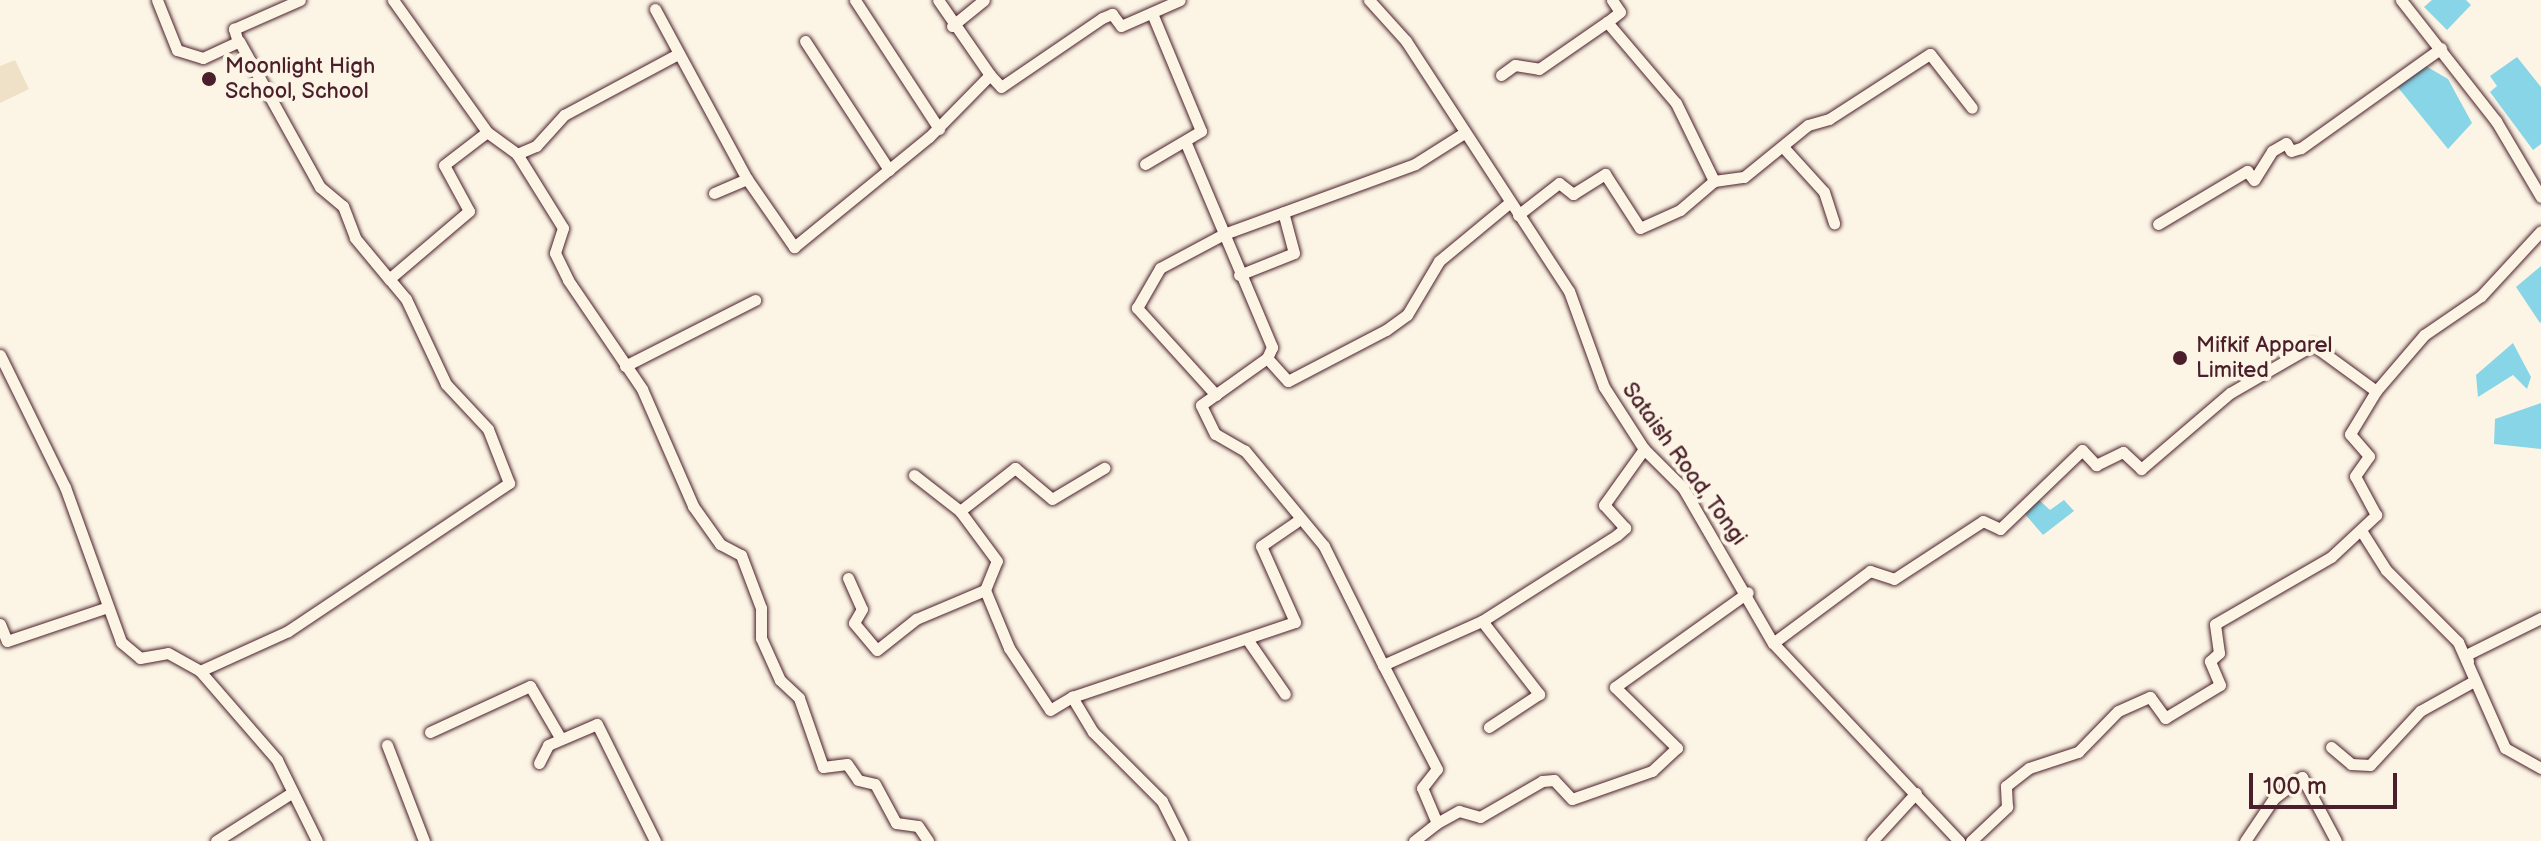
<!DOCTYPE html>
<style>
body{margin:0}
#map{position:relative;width:2541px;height:841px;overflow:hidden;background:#fcf5e5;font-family:"Balsamiq Sans",sans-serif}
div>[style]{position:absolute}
.built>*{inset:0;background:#efe0c8}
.water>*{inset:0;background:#87d5e6}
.roads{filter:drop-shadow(0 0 2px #4a1f2b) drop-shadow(0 0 2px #4a1f2b)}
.minor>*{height:11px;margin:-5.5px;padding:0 5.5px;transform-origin:5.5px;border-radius:5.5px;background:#fcf5e5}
.dots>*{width:22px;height:22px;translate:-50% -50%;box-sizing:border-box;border:4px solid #fcf5e5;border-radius:50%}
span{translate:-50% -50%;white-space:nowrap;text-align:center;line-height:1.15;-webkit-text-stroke:8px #fcf5e5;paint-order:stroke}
.poi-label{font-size:22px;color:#4a1f2b}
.left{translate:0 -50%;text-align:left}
.street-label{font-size:22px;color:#4a1f2b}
.scale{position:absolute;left:2249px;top:773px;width:148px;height:36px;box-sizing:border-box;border:4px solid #4a1f2b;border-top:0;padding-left:10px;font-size:24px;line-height:28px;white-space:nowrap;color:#4a1f2b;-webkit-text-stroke:6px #fcf5e5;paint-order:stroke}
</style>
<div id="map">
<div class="built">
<div style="clip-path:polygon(15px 60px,29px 89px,0 103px,0 66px)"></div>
</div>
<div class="water">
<div style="clip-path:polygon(2432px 0,2466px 0,2471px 5px,2447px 30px,2424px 7px)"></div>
<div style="clip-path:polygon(2517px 57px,2541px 87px,2541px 144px,2533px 150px,2490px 92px,2497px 86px,2490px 76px)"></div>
<div style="clip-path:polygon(2424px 65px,2448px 79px,2472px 123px,2448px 149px,2396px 85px)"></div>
<div style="clip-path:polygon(2541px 266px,2541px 322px,2540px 323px,2516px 287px)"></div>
<div style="clip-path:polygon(2513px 343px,2531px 377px,2527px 389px,2513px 375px,2478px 397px,2476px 375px)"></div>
<div style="clip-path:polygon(2541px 403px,2541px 449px,2494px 444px,2495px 419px)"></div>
<div style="clip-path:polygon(2037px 498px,2050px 510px,2064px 500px,2074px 511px,2043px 535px,2024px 513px)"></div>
</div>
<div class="roads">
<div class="minor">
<div style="left:157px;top:0;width:54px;rotate:68.2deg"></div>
<div style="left:177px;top:50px;width:27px;rotate:17deg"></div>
<div style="left:203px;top:58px;width:38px;rotate:-25deg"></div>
<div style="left:238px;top:42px;width:14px;rotate:-107deg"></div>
<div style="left:234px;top:29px;width:72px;rotate:-23.7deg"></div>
<div style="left:393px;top:0;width:162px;rotate:54.5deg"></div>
<div style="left:855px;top:0;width:154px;rotate:56.9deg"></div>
<div style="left:1369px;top:0;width:55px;rotate:47.9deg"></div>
<div style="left:1406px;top:41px;width:298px;rotate:56.9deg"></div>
<div style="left:1569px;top:291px;width:102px;rotate:70deg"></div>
<div style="left:1604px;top:387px;width:74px;rotate:57.2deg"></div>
<div style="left:1644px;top:449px;width:55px;rotate:45deg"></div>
<div style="left:1683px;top:488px;width:179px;rotate:59.9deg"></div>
<div style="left:1773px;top:643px;width:272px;rotate:46.8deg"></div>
<div style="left:1612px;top:0;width:14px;rotate:56deg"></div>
<div style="left:1620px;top:12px;width:16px;rotate:142deg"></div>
<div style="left:1607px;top:22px;width:106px;rotate:49.6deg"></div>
<div style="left:1676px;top:103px;width:87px;rotate:64deg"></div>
<div style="left:2401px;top:0;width:154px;rotate:51.9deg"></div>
<div style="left:2496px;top:121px;width:88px;rotate:59.4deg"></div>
<div style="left:655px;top:9px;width:193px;rotate:61.6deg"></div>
<div style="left:747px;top:179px;width:83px;rotate:55.3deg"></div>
<div style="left:794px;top:247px;width:174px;rotate:-39.2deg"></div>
<div style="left:929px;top:137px;width:87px;rotate:-45.5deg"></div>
<div style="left:990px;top:75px;width:91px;rotate:-124.7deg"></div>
<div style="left:952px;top:26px;width:41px;rotate:-39.1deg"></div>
<div style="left:239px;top:41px;width:167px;rotate:61deg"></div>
<div style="left:320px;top:187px;width:30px;rotate:40deg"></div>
<div style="left:343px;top:206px;width:34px;rotate:69deg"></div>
<div style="left:355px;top:238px;width:53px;rotate:50.3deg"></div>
<div style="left:805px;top:41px;width:154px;rotate:56.9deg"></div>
<div style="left:990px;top:75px;width:16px;rotate:47deg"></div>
<div style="left:1001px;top:87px;width:122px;rotate:-34.3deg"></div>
<div style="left:1102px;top:18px;width:11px;rotate:-22deg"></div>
<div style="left:1112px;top:14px;width:15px;rotate:53deg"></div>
<div style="left:1121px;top:26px;width:64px;rotate:-23.8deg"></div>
<div style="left:1501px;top:75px;width:17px;rotate:-36deg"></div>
<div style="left:1515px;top:65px;width:24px;rotate:9deg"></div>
<div style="left:1539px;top:69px;width:83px;rotate:-34.7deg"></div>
<div style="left:1185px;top:141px;width:224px;rotate:67.1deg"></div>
<div style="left:1272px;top:347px;width:12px;rotate:114deg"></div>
<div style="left:1784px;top:148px;width:59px;rotate:47.7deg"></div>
<div style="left:1824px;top:192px;width:33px;rotate:72deg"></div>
<div style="left:517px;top:154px;width:87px;rotate:58.1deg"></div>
<div style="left:563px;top:228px;width:26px;rotate:108deg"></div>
<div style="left:555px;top:253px;width:30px;rotate:64deg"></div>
<div style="left:568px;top:280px;width:132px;rotate:55.8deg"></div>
<div style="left:642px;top:389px;width:128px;rotate:66.4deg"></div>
<div style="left:693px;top:506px;width:47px;rotate:54.6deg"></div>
<div style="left:720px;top:544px;width:24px;rotate:28deg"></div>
<div style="left:741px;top:555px;width:57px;rotate:69.3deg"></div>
<div style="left:761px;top:608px;width:30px;rotate:90deg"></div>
<div style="left:761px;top:638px;width:46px;rotate:65.7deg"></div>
<div style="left:780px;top:680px;width:26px;rotate:43deg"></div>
<div style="left:799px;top:698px;width:73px;rotate:70.8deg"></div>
<div style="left:823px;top:767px;width:24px;rotate:-7deg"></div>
<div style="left:847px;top:764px;width:19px;rotate:55deg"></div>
<div style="left:858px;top:780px;width:17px;rotate:13deg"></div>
<div style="left:875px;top:784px;width:44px;rotate:61.7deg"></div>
<div style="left:896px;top:823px;width:22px;rotate:8deg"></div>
<div style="left:918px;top:826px;width:18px;rotate:56deg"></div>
<div style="left:1145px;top:164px;width:65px;rotate:-30.5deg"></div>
<div style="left:1201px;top:131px;width:128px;rotate:-112.6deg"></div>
<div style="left:714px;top:193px;width:36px;rotate:-23deg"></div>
<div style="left:1518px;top:215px;width:52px;rotate:-38deg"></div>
<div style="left:1559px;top:183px;width:18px;rotate:38deg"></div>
<div style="left:1573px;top:194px;width:38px;rotate:-32deg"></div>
<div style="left:1605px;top:174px;width:64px;rotate:57.1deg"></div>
<div style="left:1640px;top:228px;width:44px;rotate:-24.2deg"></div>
<div style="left:1680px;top:210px;width:45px;rotate:-40.5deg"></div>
<div style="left:1714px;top:181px;width:30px;rotate:-8deg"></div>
<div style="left:1744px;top:177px;width:82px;rotate:-39.1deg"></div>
<div style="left:1808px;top:125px;width:22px;rotate:-16deg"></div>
<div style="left:1829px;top:119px;width:120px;rotate:-32.8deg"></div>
<div style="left:1930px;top:54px;width:68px;rotate:52.1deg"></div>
<div style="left:2158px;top:224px;width:104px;rotate:-30.8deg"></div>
<div style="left:2247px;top:171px;width:11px;rotate:52deg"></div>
<div style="left:2254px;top:180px;width:34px;rotate:-58deg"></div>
<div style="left:2272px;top:151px;width:16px;rotate:-30deg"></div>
<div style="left:2286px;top:143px;width:9px;rotate:58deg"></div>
<div style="left:2291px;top:151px;width:10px;rotate:-17deg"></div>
<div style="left:2301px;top:148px;width:172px;rotate:-35.5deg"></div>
<div style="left:1239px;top:275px;width:59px;rotate:-21.8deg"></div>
<div style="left:1294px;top:253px;width:42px;rotate:-105deg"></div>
<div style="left:0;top:355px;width:147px;rotate:63.8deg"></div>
<div style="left:65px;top:487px;width:165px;rotate:70.1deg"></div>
<div style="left:121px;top:642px;width:25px;rotate:40deg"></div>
<div style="left:140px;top:658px;width:28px;rotate:-10deg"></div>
<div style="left:168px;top:653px;width:37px;rotate:29deg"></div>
<div style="left:200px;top:671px;width:118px;rotate:49.1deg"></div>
<div style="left:277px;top:760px;width:90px;rotate:63.7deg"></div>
<div style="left:625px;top:366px;width:146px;rotate:-26.9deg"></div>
<div style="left:1216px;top:395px;width:118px;rotate:-132.2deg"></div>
<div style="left:1137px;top:308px;width:46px;rotate:-60.1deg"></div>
<div style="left:1160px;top:268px;width:72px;rotate:-28deg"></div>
<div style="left:1224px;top:234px;width:203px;rotate:-20.1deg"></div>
<div style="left:1415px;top:164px;width:58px;rotate:-32.3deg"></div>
<div style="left:914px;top:475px;width:58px;rotate:38deg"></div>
<div style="left:2362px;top:532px;width:45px;rotate:57.7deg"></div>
<div style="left:2386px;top:570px;width:102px;rotate:45deg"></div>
<div style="left:2458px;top:642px;width:116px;rotate:66.1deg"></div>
<div style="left:2505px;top:748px;width:41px;rotate:29.1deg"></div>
<div style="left:848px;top:578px;width:34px;rotate:66deg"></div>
<div style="left:862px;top:609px;width:16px;rotate:120deg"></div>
<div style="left:854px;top:623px;width:35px;rotate:50deg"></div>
<div style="left:877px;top:650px;width:50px;rotate:-38.5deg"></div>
<div style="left:916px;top:619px;width:75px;rotate:-22.8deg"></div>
<div style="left:985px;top:590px;width:63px;rotate:67.5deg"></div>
<div style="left:1009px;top:648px;width:74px;rotate:56.5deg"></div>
<div style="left:1050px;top:710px;width:26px;rotate:-31deg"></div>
<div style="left:985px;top:590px;width:31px;rotate:-68deg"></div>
<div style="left:997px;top:561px;width:62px;rotate:-126.5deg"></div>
<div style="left:960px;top:511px;width:70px;rotate:-38deg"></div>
<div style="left:1015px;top:468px;width:48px;rotate:40deg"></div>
<div style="left:1052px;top:499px;width:61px;rotate:-30.8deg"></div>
<div style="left:1482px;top:621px;width:93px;rotate:52deg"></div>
<div style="left:1539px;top:694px;width:60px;rotate:146.6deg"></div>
<div style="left:0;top:624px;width:18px;rotate:68deg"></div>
<div style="left:7px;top:641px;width:103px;rotate:-18.6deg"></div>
<div style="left:1249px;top:642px;width:63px;rotate:55.3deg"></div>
<div style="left:1773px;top:643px;width:121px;rotate:-36.6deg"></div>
<div style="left:1870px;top:571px;width:25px;rotate:18deg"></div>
<div style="left:1894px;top:579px;width:106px;rotate:-33.1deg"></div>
<div style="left:1983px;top:521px;width:19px;rotate:25deg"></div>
<div style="left:2000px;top:529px;width:114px;rotate:-43.9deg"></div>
<div style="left:2082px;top:450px;width:21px;rotate:47deg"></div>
<div style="left:2096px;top:465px;width:30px;rotate:-26deg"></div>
<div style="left:2123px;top:452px;width:25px;rotate:43deg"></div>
<div style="left:2141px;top:469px;width:117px;rotate:-40.5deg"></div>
<div style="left:2230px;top:393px;width:96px;rotate:-30deg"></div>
<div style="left:2313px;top:345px;width:78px;rotate:36.1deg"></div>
<div style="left:2468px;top:661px;width:6px;rotate:-108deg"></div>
<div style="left:2466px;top:655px;width:84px;rotate:-26.3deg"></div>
<div style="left:1383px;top:665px;width:133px;rotate:-116.4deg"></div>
<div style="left:1324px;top:546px;width:124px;rotate:-129.7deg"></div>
<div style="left:1245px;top:451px;width:34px;rotate:-150deg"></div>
<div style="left:1215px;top:434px;width:32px;rotate:-116deg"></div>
<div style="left:1201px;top:405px;width:81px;rotate:-35.5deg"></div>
<div style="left:1267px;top:358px;width:31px;rotate:48deg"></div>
<div style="left:1288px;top:381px;width:110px;rotate:-27.5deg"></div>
<div style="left:1386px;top:330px;width:26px;rotate:-36deg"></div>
<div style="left:1407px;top:315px;width:63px;rotate:-59.3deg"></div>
<div style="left:1439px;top:261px;width:91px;rotate:-39.6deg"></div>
<div style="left:200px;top:671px;width:97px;rotate:-24.4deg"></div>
<div style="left:288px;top:631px;width:266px;rotate:-33.8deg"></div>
<div style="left:509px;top:483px;width:58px;rotate:-111.3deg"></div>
<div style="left:488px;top:429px;width:62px;rotate:-133deg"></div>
<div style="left:446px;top:384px;width:94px;rotate:-115.2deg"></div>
<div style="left:406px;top:299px;width:26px;rotate:-130deg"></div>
<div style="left:389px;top:279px;width:105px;rotate:-40.4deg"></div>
<div style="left:469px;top:211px;width:52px;rotate:-118.5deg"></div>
<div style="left:444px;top:165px;width:54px;rotate:-37.5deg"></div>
<div style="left:487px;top:132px;width:37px;rotate:36deg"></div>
<div style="left:517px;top:154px;width:21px;rotate:-23deg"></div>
<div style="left:536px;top:146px;width:42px;rotate:-47.9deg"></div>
<div style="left:564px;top:115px;width:129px;rotate:-28.2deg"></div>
<div style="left:430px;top:732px;width:110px;rotate:-24.7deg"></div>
<div style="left:530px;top:686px;width:61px;rotate:59.7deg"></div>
<div style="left:387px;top:745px;width:103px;rotate:68.9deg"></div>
<div style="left:2331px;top:747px;width:26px;rotate:40deg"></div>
<div style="left:2351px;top:764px;width:19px;rotate:3deg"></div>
<div style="left:2370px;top:765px;width:74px;rotate:-47.2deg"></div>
<div style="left:2420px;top:711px;width:62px;rotate:-29.1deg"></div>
<div style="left:539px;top:763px;width:20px;rotate:-63deg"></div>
<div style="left:548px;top:745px;width:53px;rotate:-23.2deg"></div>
<div style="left:597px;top:724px;width:131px;rotate:63.6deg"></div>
<div style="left:1437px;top:823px;width:25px;rotate:-29deg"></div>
<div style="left:1459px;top:811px;width:22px;rotate:16deg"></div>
<div style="left:1480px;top:817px;width:72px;rotate:-30.1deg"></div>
<div style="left:1542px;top:781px;width:12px;rotate:-5deg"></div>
<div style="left:1554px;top:780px;width:26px;rotate:47deg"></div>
<div style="left:1572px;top:799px;width:85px;rotate:-19.3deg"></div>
<div style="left:1652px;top:771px;width:34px;rotate:-43deg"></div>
<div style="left:1677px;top:748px;width:87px;rotate:-135.5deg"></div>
<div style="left:1615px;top:687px;width:163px;rotate:-35.5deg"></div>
<div style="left:216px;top:841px;width:91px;rotate:-32.5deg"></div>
<div style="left:1182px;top:841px;width:45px;rotate:-116.6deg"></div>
<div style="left:1162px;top:801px;width:98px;rotate:-135deg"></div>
<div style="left:1093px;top:732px;width:41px;rotate:-121deg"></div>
<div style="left:1072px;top:697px;width:235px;rotate:-18.6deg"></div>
<div style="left:1295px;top:622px;width:83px;rotate:-114.1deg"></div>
<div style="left:1261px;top:546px;width:42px;rotate:-34.4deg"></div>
<div style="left:1414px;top:841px;width:29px;rotate:-38deg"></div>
<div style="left:1437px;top:823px;width:38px;rotate:-113deg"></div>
<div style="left:1422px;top:788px;width:24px;rotate:-52deg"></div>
<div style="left:1437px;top:769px;width:117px;rotate:-117.4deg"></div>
<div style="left:1383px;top:665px;width:108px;rotate:-24deg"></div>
<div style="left:1482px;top:621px;width:160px;rotate:-32.5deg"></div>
<div style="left:1617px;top:535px;width:11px;rotate:-41deg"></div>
<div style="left:1625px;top:528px;width:31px;rotate:-132deg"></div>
<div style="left:1604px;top:505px;width:69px;rotate:-54.5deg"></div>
<div style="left:1872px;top:841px;width:65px;rotate:-47.5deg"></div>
<div style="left:1971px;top:841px;width:50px;rotate:-43.4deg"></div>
<div style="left:2007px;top:807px;width:21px;rotate:-93deg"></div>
<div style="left:2006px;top:786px;width:29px;rotate:-38deg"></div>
<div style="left:2029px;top:768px;width:52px;rotate:-18.1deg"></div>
<div style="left:2078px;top:752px;width:57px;rotate:-45.7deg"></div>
<div style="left:2118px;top:711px;width:35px;rotate:-24deg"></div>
<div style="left:2150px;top:697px;width:26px;rotate:54deg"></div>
<div style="left:2165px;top:718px;width:64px;rotate:-31deg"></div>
<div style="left:2220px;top:685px;width:26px;rotate:-113deg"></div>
<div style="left:2210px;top:661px;width:12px;rotate:-42deg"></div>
<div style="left:2219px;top:653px;width:29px;rotate:-98deg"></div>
<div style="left:2215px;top:624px;width:134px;rotate:-30deg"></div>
<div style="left:2331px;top:557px;width:62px;rotate:-43deg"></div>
<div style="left:2376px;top:515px;width:44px;rotate:-118.3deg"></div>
<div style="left:2355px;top:476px;width:24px;rotate:-55deg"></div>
<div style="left:2369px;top:456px;width:29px;rotate:-131deg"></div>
<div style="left:2350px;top:434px;width:50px;rotate:-58.8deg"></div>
<div style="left:2376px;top:391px;width:74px;rotate:-49.4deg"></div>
<div style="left:2424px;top:335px;width:69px;rotate:-34.4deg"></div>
<div style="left:2481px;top:296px;width:88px;rotate:-47.3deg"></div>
<div style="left:2245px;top:841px;width:52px;rotate:-56deg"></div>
<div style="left:2274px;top:798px;width:35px;rotate:-37deg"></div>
<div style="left:2302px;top:777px;width:72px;rotate:62deg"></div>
</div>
</div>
<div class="dots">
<div style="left:209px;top:79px;background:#4a1f2b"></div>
<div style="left:2180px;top:358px;background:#4a1f2b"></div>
</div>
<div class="poi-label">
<span class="left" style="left:225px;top:79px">Moonlight High<br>School, School</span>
<span class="left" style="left:2196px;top:358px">Mifkif Apparel<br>Limited</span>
</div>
<div class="street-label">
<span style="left:1684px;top:464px;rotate:54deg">Sataish Road, Tongi</span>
</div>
<div class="scale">100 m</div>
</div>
